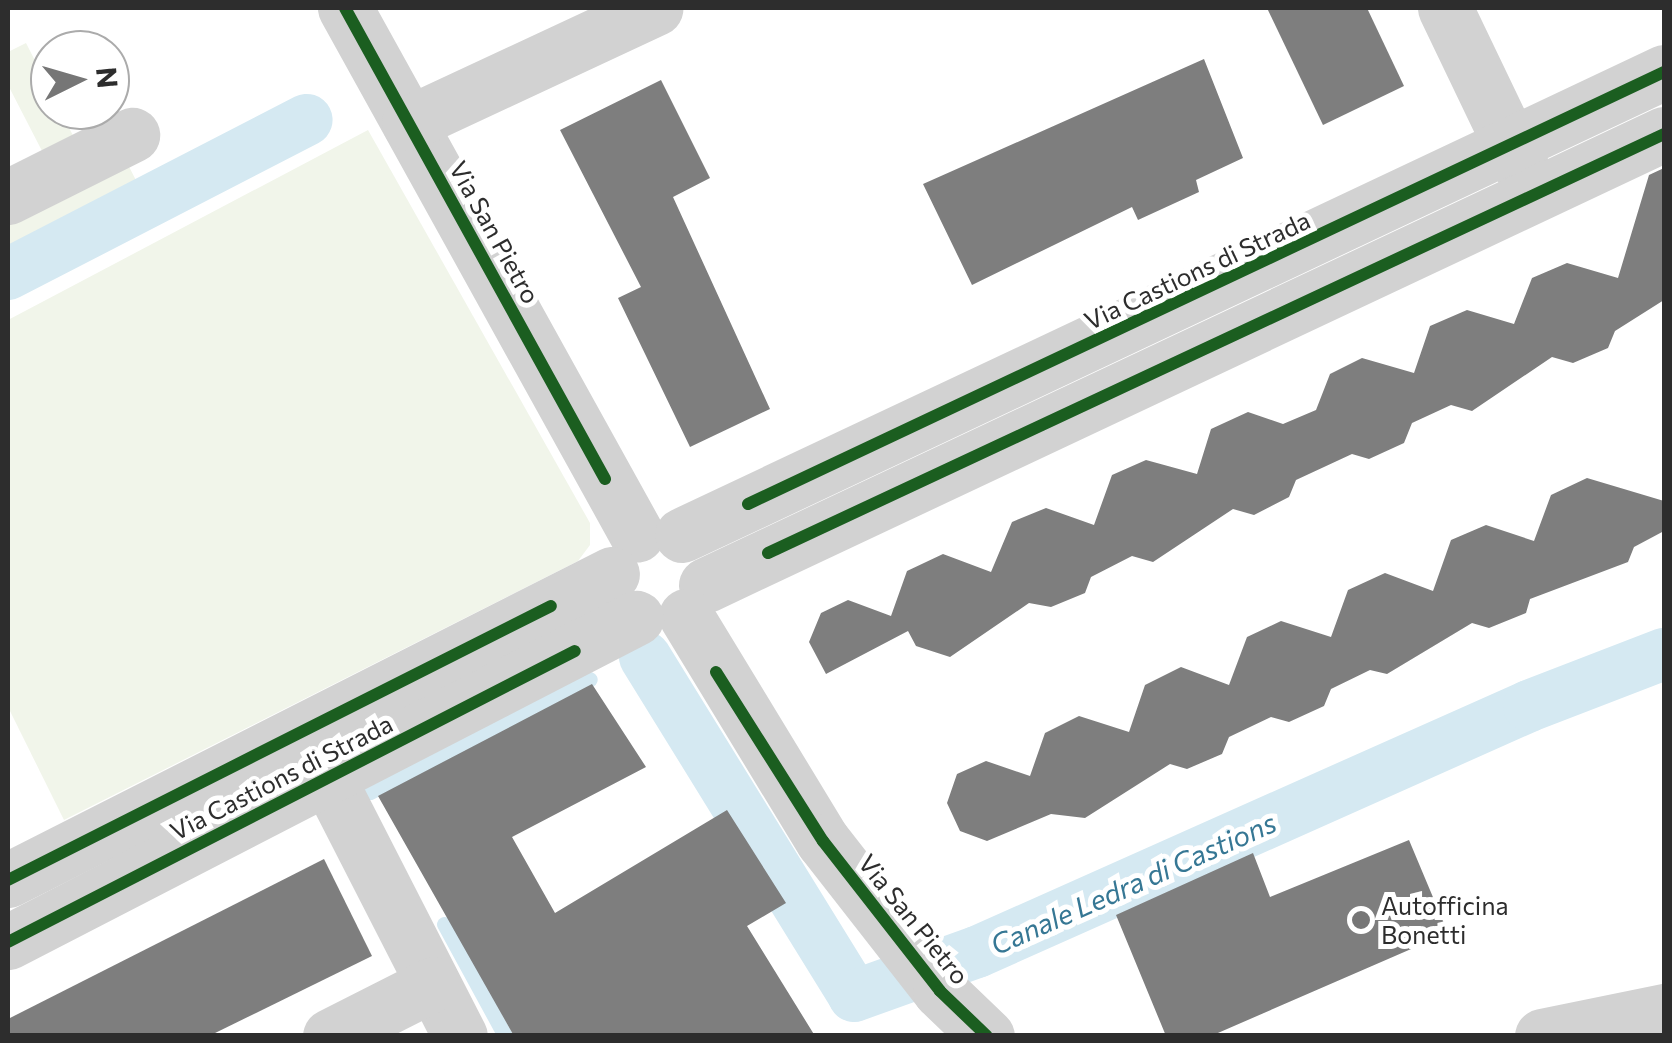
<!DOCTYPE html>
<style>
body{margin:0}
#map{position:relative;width:1672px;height:1043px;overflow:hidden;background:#fff;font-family:Commissioner,sans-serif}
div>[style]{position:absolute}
.green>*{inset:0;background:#f1f5ea}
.stream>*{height:15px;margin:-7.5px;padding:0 7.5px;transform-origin:7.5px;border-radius:7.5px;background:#d5e9f2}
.canal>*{height:52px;margin:-26px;padding:0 26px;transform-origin:26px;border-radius:26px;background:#d5e9f2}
.building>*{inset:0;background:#7e7e7e}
.minor>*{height:55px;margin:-27.5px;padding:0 27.5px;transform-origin:27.5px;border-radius:27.5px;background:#d2d2d2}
.cycleway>*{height:12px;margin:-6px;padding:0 6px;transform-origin:6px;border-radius:6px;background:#1b5e20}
.dots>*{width:28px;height:28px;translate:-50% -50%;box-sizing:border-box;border:5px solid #fff;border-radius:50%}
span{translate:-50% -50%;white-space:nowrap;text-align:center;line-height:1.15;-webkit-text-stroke:10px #fff;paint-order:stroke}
.street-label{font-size:25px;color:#2d2d2d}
.poi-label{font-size:25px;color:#2d2d2d}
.left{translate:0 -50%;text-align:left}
.water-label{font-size:28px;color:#367794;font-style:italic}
.frame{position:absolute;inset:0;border:10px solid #2d2d2d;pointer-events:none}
.north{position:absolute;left:30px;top:30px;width:100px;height:100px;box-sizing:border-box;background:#fff;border:2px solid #ababab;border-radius:50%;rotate:85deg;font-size:28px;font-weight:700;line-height:40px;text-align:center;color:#2d2d2d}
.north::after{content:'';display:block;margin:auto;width:35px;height:45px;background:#767676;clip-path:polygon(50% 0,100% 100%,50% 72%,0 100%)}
</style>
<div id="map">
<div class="green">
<div style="clip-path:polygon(26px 43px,50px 90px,50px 110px,60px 110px,90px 169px,122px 153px,142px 192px,8px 262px,8px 209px,58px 182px,8px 85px,8px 52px)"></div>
<div style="clip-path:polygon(368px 130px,590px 523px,590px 545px,578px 561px,64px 820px,8px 707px,8px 320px)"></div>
</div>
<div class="stream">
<div style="left:370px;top:792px;width:247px;rotate:-27.2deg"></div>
<div style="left:444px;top:924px;width:128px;rotate:61.4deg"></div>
</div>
<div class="canal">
<div style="left:8px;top:274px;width:336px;rotate:-27.3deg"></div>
<div style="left:645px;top:657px;width:398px;rotate:58.3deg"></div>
<div style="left:854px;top:996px;width:131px;rotate:-19.7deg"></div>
<div style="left:977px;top:952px;width:604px;rotate:-24.02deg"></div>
<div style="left:1529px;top:706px;width:145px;rotate:-21.1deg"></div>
</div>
<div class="building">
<div style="clip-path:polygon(1267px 8px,1367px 8px,1404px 86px,1323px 125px)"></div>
<div style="clip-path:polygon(1204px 59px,1243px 158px,1196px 180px,1199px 192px,1138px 220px,1132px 207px,972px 285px,923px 184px)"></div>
<div style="clip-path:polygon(661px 80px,710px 178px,673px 197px,770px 409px,690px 447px,618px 298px,641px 287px,560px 130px)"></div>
<div style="clip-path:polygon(1664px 168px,1664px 300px,1615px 331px,1608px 348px,1573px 363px,1552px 357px,1472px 411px,1451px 405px,1412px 423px,1404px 443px,1369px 459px,1352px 454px,1296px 480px,1289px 497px,1254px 515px,1233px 509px,1153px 562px,1132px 556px,1091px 577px,1085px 593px,1051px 607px,1029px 603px,950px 657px,916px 646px,908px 631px,826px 674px,809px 642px,821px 613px,848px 600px,891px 616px,907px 571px,943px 554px,991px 572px,1012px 522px,1046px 508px,1094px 525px,1112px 475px,1146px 460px,1197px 474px,1211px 429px,1248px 412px,1283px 424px,1316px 410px,1330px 374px,1362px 358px,1414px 373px,1430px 326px,1467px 310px,1514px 324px,1532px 278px,1567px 263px,1618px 278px,1649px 175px)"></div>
<div style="clip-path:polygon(1587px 478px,1664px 501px,1664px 531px,1634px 547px,1628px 562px,1530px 599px,1526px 613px,1489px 628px,1472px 623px,1387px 674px,1370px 670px,1331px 689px,1324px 706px,1289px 722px,1271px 717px,1229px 737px,1222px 754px,1187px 769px,1170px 764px,1085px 818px,1051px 814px,987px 841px,960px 831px,947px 803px,957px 774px,986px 761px,1030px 776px,1045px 733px,1079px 716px,1129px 732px,1145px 685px,1181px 667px,1229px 685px,1247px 637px,1281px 621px,1331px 637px,1348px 590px,1385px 573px,1433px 591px,1451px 540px,1486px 525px,1534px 541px,1551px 495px)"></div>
<div style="clip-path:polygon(592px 684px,646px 767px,512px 837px,555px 913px,727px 810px,786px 903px,747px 926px,815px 1036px,514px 1036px,378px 796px)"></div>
<div style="clip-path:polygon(1409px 840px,1448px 933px,1211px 1036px,1166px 1036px,1116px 915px,1253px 853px,1270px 897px)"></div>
<div style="clip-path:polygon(324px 859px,372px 956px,209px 1036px,8px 1036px,8px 1019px)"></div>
</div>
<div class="minor">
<div style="left:345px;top:8px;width:602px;rotate:61.01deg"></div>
<div style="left:1445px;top:8px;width:190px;rotate:64.4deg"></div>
<div style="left:409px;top:123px;width:272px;rotate:-25deg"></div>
<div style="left:8px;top:197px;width:139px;rotate:-26.6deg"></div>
<div style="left:682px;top:535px;width:1086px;rotate:-25.24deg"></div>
<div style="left:706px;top:585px;width:1059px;rotate:-25.21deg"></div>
<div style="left:686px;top:616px;width:263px;rotate:58.7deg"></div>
<div style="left:823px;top:841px;width:190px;rotate:52deg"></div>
<div style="left:940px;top:991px;width:65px;rotate:43.8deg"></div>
<div style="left:311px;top:745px;width:327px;rotate:62.9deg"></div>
<div style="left:8px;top:880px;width:677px;rotate:-26.87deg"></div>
<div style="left:8px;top:942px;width:707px;rotate:-27.29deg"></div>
<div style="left:330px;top:1036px;width:115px;rotate:-26.8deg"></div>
<div style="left:1542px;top:1036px;width:125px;rotate:-11.6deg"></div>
</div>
<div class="cycleway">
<div style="left:345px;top:8px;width:538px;rotate:61.1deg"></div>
<div style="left:748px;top:504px;width:1013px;rotate:-25.25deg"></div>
<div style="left:768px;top:553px;width:989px;rotate:-25.06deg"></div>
<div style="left:716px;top:672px;width:200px;rotate:57.7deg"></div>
<div style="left:823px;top:841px;width:190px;rotate:52deg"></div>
<div style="left:940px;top:991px;width:65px;rotate:43.8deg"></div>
<div style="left:8px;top:880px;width:608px;rotate:-26.78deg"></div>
<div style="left:8px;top:942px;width:637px;rotate:-27.17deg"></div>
</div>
<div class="dots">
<div style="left:1361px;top:920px;background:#767676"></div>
</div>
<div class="street-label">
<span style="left:495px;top:232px;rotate:61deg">Via San Pietro</span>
<span style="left:1197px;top:270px;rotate:-25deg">Via Castions di Strada</span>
<span style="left:281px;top:777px;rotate:-27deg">Via Castions di Strada</span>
<span style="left:914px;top:919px;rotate:51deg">Via San Pietro</span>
</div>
<div class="poi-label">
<span class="left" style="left:1381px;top:920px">Autofficina<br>Bonetti</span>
</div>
<div class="water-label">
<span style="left:1133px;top:883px;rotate:-24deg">Canale Ledra di Castions</span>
</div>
<div class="frame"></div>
<div class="north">N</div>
</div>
